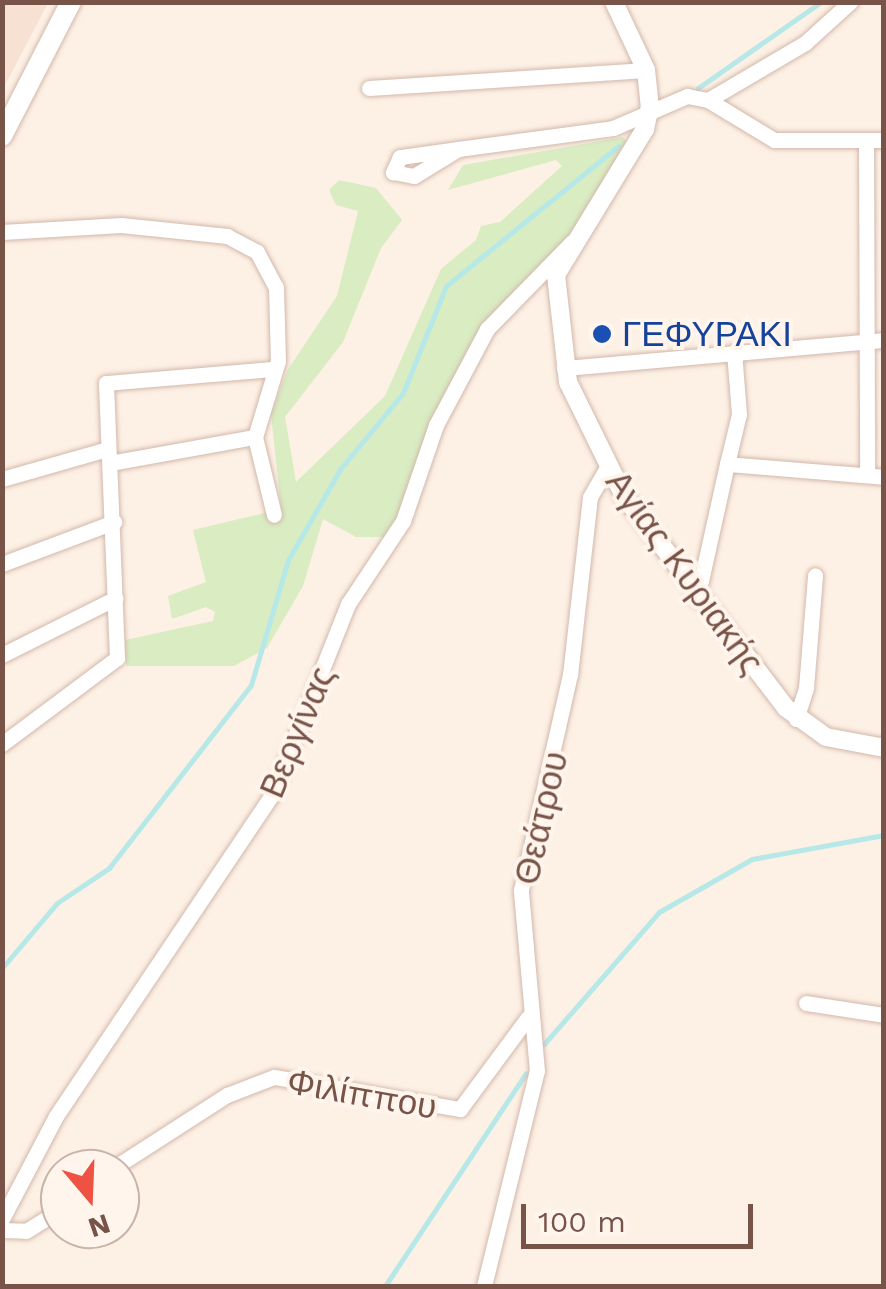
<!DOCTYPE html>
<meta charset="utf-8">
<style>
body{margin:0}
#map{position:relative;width:886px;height:1289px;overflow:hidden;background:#fdf0e4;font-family:"Work Sans",sans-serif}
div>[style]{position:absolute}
.residential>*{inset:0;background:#f6e1d2}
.green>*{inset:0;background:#d9ecc2}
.stream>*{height:5px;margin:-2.5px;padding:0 2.5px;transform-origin:2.5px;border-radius:2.5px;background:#b7e8e8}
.roads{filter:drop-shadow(0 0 2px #d2b8ac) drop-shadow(0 0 2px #d2b8ac)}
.minor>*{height:15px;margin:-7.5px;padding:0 7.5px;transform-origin:7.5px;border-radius:7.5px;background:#fff}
.tertiary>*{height:18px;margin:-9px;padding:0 9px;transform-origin:9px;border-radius:9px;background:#fff}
.secondary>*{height:20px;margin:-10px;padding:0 10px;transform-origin:10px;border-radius:10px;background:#fff}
.dots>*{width:28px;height:28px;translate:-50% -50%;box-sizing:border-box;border:5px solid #fff5ec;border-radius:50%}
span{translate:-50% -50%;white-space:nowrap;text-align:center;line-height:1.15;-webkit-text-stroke:8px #fff5ec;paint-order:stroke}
.transit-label{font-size:35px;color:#164399}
.left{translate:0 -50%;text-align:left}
.street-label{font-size:35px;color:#785348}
.frame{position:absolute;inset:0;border:5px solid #785348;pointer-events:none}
.north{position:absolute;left:40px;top:1149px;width:100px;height:100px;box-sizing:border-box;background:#fff5ec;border:2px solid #c9b4aa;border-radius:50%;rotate:161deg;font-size:28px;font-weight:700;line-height:40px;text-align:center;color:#785348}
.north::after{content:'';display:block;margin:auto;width:35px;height:45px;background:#ee5243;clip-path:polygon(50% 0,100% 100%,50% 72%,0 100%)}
.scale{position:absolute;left:521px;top:1204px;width:232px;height:45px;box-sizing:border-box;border:5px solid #785348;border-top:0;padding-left:12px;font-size:30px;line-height:35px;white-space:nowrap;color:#785348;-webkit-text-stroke:8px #fff5ec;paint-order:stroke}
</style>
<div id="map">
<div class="residential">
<div style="clip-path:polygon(3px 2px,48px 3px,3px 89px,2px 3px)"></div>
</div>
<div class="green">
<div style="clip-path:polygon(623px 137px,628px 144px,571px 239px,484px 328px,388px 537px,356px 537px,323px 519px,303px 586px,267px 648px,234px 666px,126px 666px,125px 640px,213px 621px,215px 612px,206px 607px,172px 619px,168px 596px,206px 582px,193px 530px,281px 509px,271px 414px,287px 371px,337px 296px,358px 211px,336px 205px,329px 190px,339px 180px,376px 188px,402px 220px,381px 248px,343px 342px,285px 417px,296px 482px,385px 396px,441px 269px,476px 240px,481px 226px,500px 222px,562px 166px,556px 160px,448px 190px,463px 165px)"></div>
</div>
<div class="stream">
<div style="left:698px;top:88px;width:150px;rotate:-35deg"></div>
<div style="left:2px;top:968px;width:85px;rotate:-49.8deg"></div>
<div style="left:57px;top:903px;width:63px;rotate:-33.9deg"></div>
<div style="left:109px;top:868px;width:232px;rotate:-52.2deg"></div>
<div style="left:251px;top:685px;width:130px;rotate:-73.5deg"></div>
<div style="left:288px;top:560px;width:106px;rotate:-60.1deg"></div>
<div style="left:341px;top:468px;width:97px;rotate:-50.4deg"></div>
<div style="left:403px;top:393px;width:115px;rotate:-68.1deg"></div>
<div style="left:446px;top:286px;width:222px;rotate:-39.1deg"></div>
<div style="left:544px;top:1044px;width:175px;rotate:-48.9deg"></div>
<div style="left:659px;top:912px;width:107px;rotate:-29.7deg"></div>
<div style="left:752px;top:859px;width:134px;rotate:-10.3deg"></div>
<div style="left:385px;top:1286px;width:255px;rotate:-56.5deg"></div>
</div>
<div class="roads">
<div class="minor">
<div style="left:369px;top:88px;width:278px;rotate:-3.7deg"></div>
<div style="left:708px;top:100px;width:113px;rotate:-30.4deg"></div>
<div style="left:805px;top:43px;width:61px;rotate:-42.3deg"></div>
<div style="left:866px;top:140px;width:334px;rotate:89.8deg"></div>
<div style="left:458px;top:149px;width:59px;rotate:172.1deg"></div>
<div style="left:400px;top:157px;width:17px;rotate:115deg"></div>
<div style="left:393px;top:172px;width:21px;rotate:11deg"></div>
<div style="left:414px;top:176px;width:52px;rotate:-31.5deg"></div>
<div style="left:458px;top:149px;width:156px;rotate:-7.7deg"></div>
<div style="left:613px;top:128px;width:81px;rotate:-23.4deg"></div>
<div style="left:687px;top:96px;width:21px;rotate:11deg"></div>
<div style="left:708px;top:100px;width:77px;rotate:31.2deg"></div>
<div style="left:774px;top:140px;width:110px"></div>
<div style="left:2px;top:232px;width:119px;rotate:-3.4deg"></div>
<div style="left:121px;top:225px;width:107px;rotate:5.9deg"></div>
<div style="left:227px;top:236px;width:34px;rotate:28deg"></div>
<div style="left:257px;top:252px;width:40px;rotate:62deg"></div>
<div style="left:276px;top:287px;width:74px;rotate:88.5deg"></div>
<div style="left:278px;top:361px;width:79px;rotate:106.8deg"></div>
<div style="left:255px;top:437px;width:80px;rotate:76.3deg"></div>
<div style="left:564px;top:368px;width:321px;rotate:-5deg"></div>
<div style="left:110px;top:463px;width:147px;rotate:-10.2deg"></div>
<div style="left:727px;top:464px;width:51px;rotate:-76.5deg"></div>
<div style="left:739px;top:414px;width:62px;rotate:-94.6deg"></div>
<div style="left:2px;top:479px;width:109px;rotate:-15.9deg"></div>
<div style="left:2px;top:564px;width:120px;rotate:-20.6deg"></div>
<div style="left:697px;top:599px;width:138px;rotate:-77.5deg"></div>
<div style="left:727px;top:464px;width:158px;rotate:4.7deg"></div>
<div style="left:2px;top:655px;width:127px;rotate:-26.6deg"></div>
<div style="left:796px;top:719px;width:33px;rotate:-72deg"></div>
<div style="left:806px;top:688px;width:113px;rotate:-85.4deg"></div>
<div style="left:2px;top:744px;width:144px;rotate:-36.8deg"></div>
<div style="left:117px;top:658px;width:275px;rotate:-92.3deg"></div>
<div style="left:106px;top:383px;width:168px;rotate:-4.8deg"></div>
<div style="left:806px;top:1003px;width:79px;rotate:8.7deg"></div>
<div style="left:112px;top:1169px;width:137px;rotate:-32.8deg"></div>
<div style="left:227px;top:1095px;width:50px;rotate:-21deg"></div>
<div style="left:274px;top:1077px;width:189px;rotate:9.8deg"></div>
<div style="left:460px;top:1109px;width:114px;rotate:-53.5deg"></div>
<div style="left:2px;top:1219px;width:116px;rotate:-62.3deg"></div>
<div style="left:56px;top:1116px;width:387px;rotate:-56.1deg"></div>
<div style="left:272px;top:795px;width:206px;rotate:-68.3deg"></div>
<div style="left:348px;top:604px;width:100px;rotate:-56.5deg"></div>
<div style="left:403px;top:521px;width:102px;rotate:-71deg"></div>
<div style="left:436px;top:425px;width:109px;rotate:-62deg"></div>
<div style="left:487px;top:329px;width:122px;rotate:-45.7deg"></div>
<div style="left:2px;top:1230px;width:24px;rotate:2deg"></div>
<div style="left:26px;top:1231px;width:40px;rotate:-32deg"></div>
<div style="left:484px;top:1286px;width:221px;rotate:-76.2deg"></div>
<div style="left:537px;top:1071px;width:182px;rotate:-95.1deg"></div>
<div style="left:521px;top:890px;width:221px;rotate:-77.2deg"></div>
<div style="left:570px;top:675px;width:179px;rotate:-83.6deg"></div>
<div style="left:590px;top:497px;width:34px;rotate:-60deg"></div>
</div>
<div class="tertiary">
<div style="left:614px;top:2px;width:75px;rotate:64.8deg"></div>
<div style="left:646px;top:70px;width:36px;rotate:84deg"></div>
<div style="left:650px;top:106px;width:24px;rotate:102deg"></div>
<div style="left:645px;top:129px;width:171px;rotate:121.4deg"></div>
<div style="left:556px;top:275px;width:108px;rotate:83.6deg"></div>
<div style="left:568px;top:382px;width:127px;rotate:63.8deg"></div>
<div style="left:624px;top:496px;width:267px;rotate:52.6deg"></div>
<div style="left:786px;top:708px;width:49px;rotate:35.9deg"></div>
<div style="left:826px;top:737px;width:59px;rotate:10.7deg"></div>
</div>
<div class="secondary">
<div style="left:2px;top:136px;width:151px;rotate:-62.8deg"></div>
</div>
</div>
<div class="dots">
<div style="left:602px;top:334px;background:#1a4fb4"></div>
</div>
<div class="transit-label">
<span class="left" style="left:622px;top:334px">ΓΕΦΥΡΑΚΙ</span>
</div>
<div class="street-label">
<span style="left:685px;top:572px;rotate:54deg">Αγίας Κυριακής</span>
<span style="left:297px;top:732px;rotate:-67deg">Βεργίνας</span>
<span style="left:541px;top:818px;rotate:-77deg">Θεάτρου</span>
<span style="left:362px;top:1094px;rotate:10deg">Φιλίππου</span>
</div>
<div class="frame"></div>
<div class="north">N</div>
<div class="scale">100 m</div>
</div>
